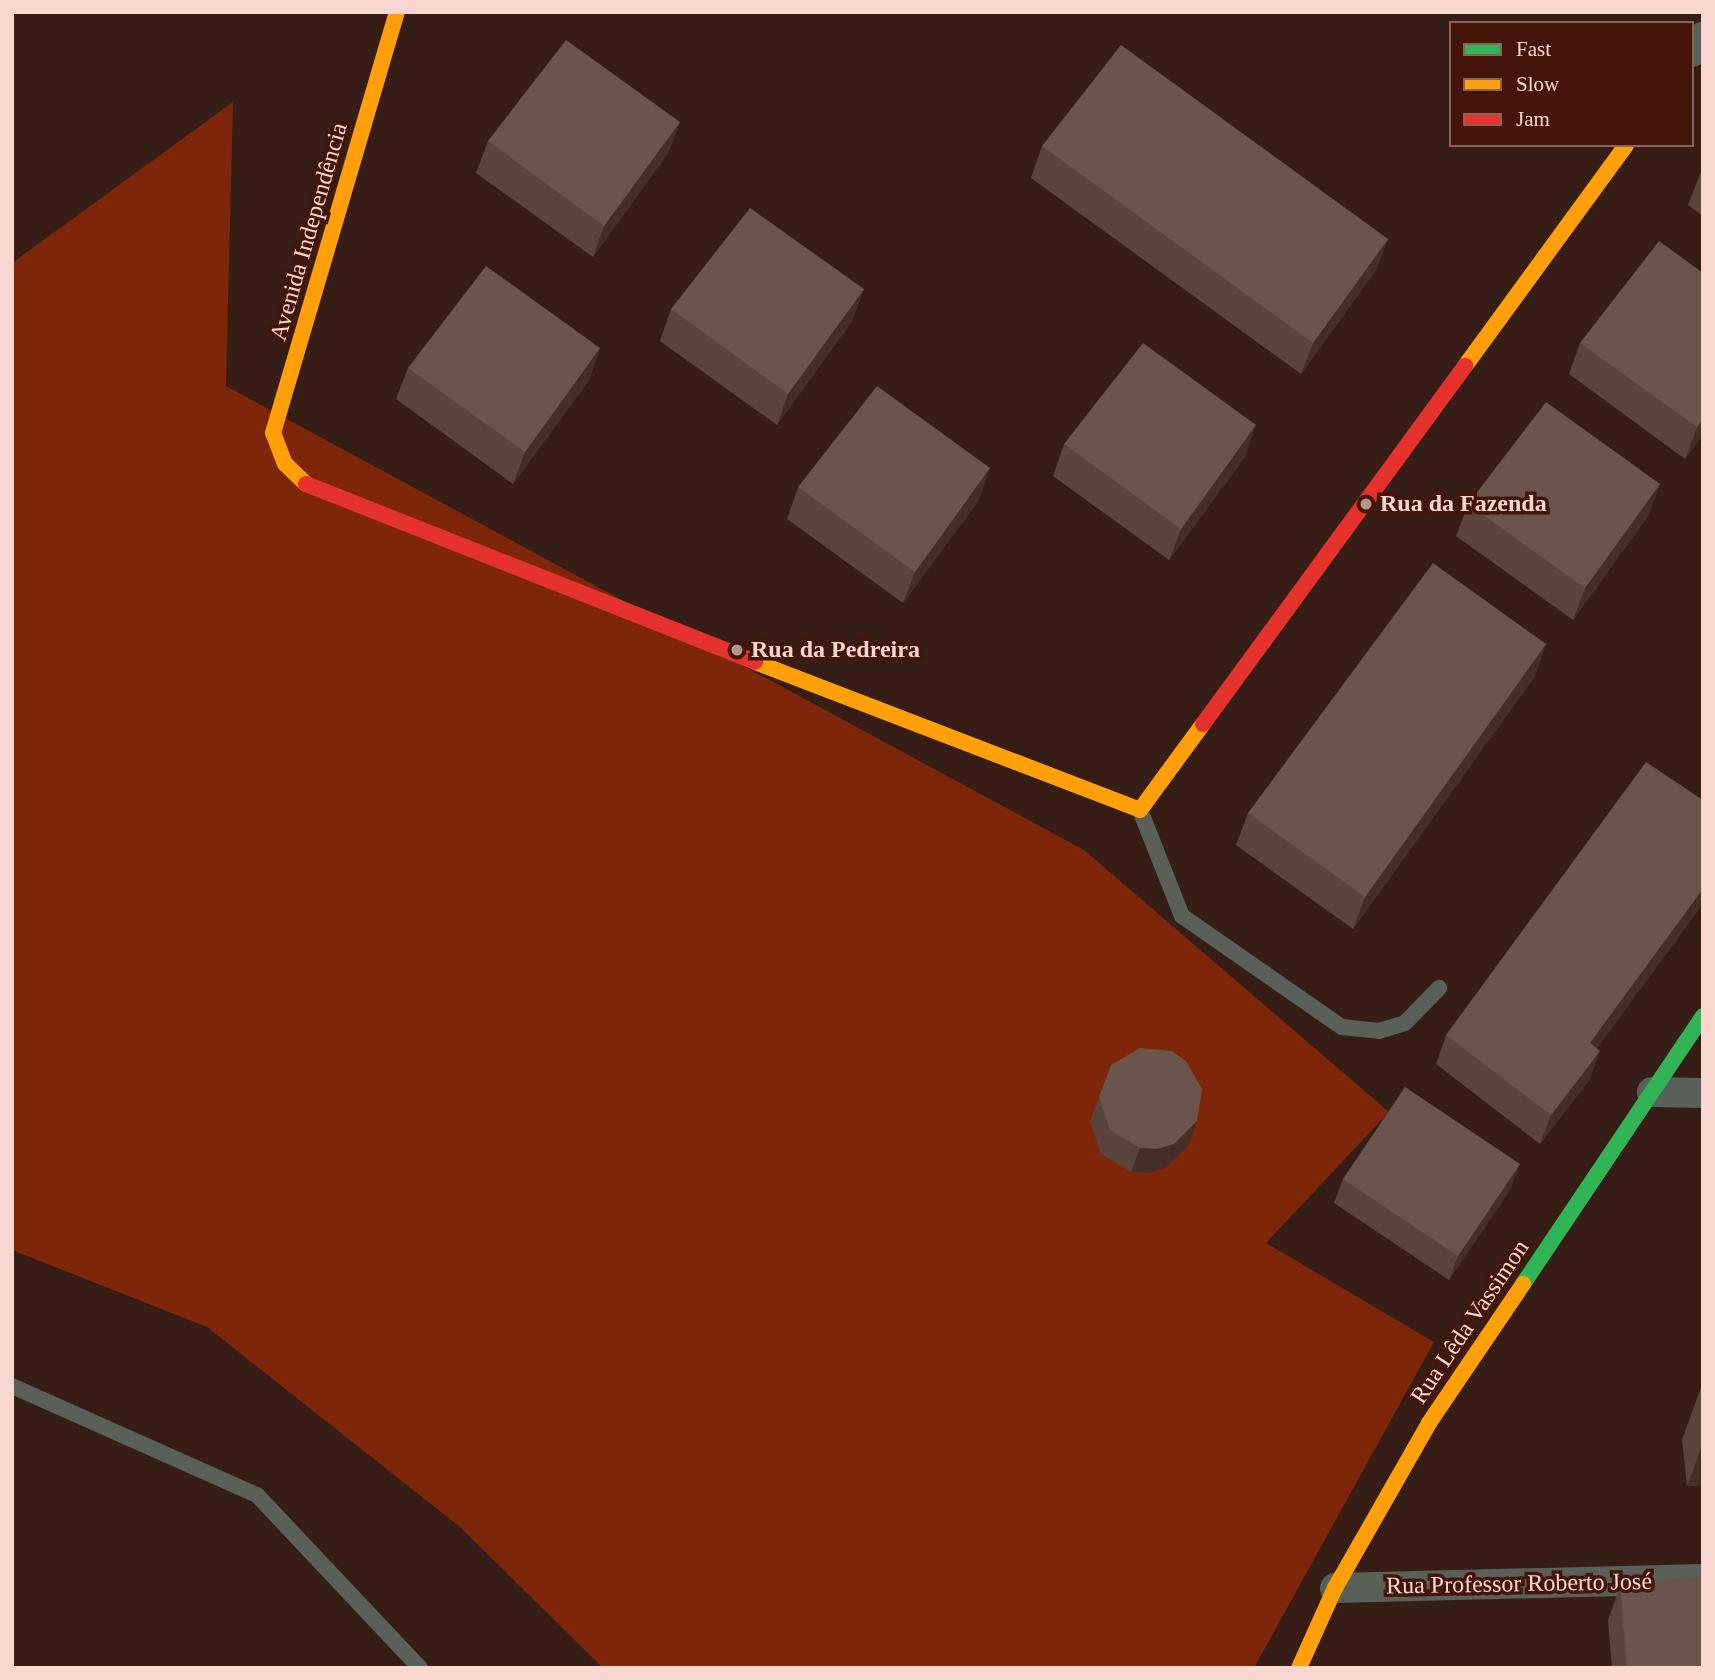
<!DOCTYPE html>
<meta charset="utf-8">
<style>
body{margin:0}
#map{position:relative;width:1715px;height:1680px;overflow:hidden;background:#361d16;font-family:"Times New Roman",serif}
div>[style]{position:absolute}
.forest>*{inset:0;background:#7e2609}
.lane>*{height:16px;margin:-8px;padding:0 8px;transform-origin:8px;border-radius:8px;background:#586057}
.street>*{height:30px;margin:-15px;padding:0 15px;transform-origin:15px;border-radius:15px;background:#586057}
.fast>*{height:16px;margin:-8px;padding:0 8px;transform-origin:8px;border-radius:8px;background:#30b455}
.slow>*{height:16px;margin:-8px;padding:0 8px;transform-origin:8px;border-radius:8px;background:#ff9f0a}
.jam>*{height:16px;margin:-8px;padding:0 8px;transform-origin:8px;border-radius:8px;background:#e5322d}
.wall>*{inset:0;background:#5a443b}
.shaded-wall>*{inset:0;background:#442e26}
.building>*{inset:0;background:#6b544b}
.dots>*{width:19px;height:19px;translate:-50% -50%;box-sizing:border-box;border:4px solid #441508;border-radius:50%}
span{translate:-50% -50%;white-space:nowrap;text-align:center;line-height:1.15;-webkit-text-stroke:7px #441508;paint-order:stroke}
.street-label{font-size:24px;color:#f7d7cf}
.poi-label{font-size:24px;color:#f7d7cf;font-weight:700}
.left{translate:0 -50%;text-align:left}
.frame{position:absolute;inset:0;border:14px solid #f7d7cf;pointer-events:none}
.legend{position:absolute;left:1449px;top:21px;width:245px;height:126px;box-sizing:border-box;background:#441508;border:2px solid #8c6358;margin:0;padding:9px 12px;list-style:none;font-size:21px;color:#f7d7cf}
.legend li{display:flex;align-items:center;gap:14px;height:35px}
.legend b{width:35px;border:2px solid #8c6358}
</style>
<div id="map">
<div class="forest">
<div style="clip-path:polygon(233px 102px,226px 386px,1084px 850px,1389px 1112px,1266px 1243px,1434px 1342px,1254px 1668px,603px 1668px,460px 1527px,207px 1327px,12px 1250px,12px 263px)"></div>
</div>
<div class="lane">
<div style="left:1140px;top:810px;width:114px;rotate:68.4deg"></div>
<div style="left:1182px;top:916px;width:195px;rotate:34.8deg"></div>
<div style="left:1342px;top:1027px;width:37px;rotate:6deg"></div>
<div style="left:1379px;top:1031px;width:27px;rotate:-17deg"></div>
<div style="left:1405px;top:1023px;width:49px;rotate:-45.8deg"></div>
<div style="left:12px;top:1386px;width:268px;rotate:24deg"></div>
<div style="left:257px;top:1495px;width:238px;rotate:46.7deg"></div>
</div>
<div class="street">
<div style="left:1692px;top:52px;width:19px;rotate:-54deg"></div>
<div style="left:1652px;top:1092px;width:51px;rotate:1.1deg"></div>
<div style="left:1335px;top:1588px;width:368px;rotate:-1.4deg"></div>
</div>
<div class="fast">
<div style="left:1523px;top:1284px;width:323px;rotate:-56.1deg"></div>
</div>
<div class="slow">
<div style="left:1465px;top:366px;width:273px;rotate:-53.9deg"></div>
<div style="left:306px;top:484px;width:29px;rotate:-136deg"></div>
<div style="left:285px;top:464px;width:33px;rotate:-111deg"></div>
<div style="left:273px;top:433px;width:439px;rotate:-73.6deg"></div>
<div style="left:755px;top:662px;width:412px;rotate:21deg"></div>
<div style="left:1140px;top:810px;width:107px;rotate:-53.8deg"></div>
<div style="left:1299px;top:1668px;width:88px;rotate:-65.8deg"></div>
<div style="left:1335px;top:1588px;width:190px;rotate:-60.3deg"></div>
<div style="left:1429px;top:1423px;width:168px;rotate:-55.9deg"></div>
</div>
<div class="jam">
<div style="left:306px;top:484px;width:483px;rotate:21.6deg"></div>
<div style="left:1203px;top:724px;width:444px;rotate:-53.8deg"></div>
</div>
<div class="wall">
<div style="clip-path:polygon(680px 122px,668px 153px,593px 257px,476px 173px,488px 141px)"></div>
<div style="clip-path:polygon(1042px 146px,1388px 239px,1376px 270px,1301px 374px,1031px 178px)"></div>
<div style="clip-path:polygon(1703px 170px,1703px 216px,1688px 205px,1700px 174px)"></div>
<div style="clip-path:polygon(1703px 273px,1703px 435px,1685px 459px,1569px 374px,1580px 343px)"></div>
<div style="clip-path:polygon(864px 289px,852px 321px,777px 425px,660px 341px,671px 309px)"></div>
<div style="clip-path:polygon(600px 348px,589px 380px,513px 484px,396px 399px,408px 368px)"></div>
<div style="clip-path:polygon(1064px 444px,1245px 457px,1169px 560px,1053px 476px)"></div>
<div style="clip-path:polygon(1660px 484px,1648px 516px,1573px 620px,1456px 536px,1468px 504px)"></div>
<div style="clip-path:polygon(798px 487px,979px 500px,903px 603px,787px 519px)"></div>
<div style="clip-path:polygon(1546px 644px,1535px 676px,1353px 929px,1236px 845px,1248px 813px)"></div>
<div style="clip-path:polygon(1446px 1035px,1597px 1048px,1590px 1079px,1540px 1144px,1436px 1064px)"></div>
<div style="clip-path:polygon(1111px 1065px,1188px 1146px,1165px 1168px,1148px 1173px,1131px 1172px,1101px 1154px,1090px 1122px)"></div>
<div style="clip-path:polygon(1520px 1164px,1511px 1188px,1449px 1280px,1334px 1203px,1343px 1179px)"></div>
<div style="clip-path:polygon(1701px 1387px,1703px 1387px,1703px 1485px,1687px 1486px,1682px 1440px)"></div>
<div style="clip-path:polygon(1620px 1586px,1703px 1668px,1612px 1668px,1608px 1620px)"></div>
</div>
<div class="shaded-wall">
<div style="clip-path:polygon(680px 122px,668px 153px,593px 257px,604px 226px)"></div>
<div style="clip-path:polygon(1388px 239px,1376px 270px,1301px 374px,1313px 343px)"></div>
<div style="clip-path:polygon(864px 289px,852px 321px,777px 425px,788px 394px)"></div>
<div style="clip-path:polygon(600px 348px,589px 380px,513px 484px,525px 452px)"></div>
<div style="clip-path:polygon(1703px 419px,1703px 435px,1685px 459px,1697px 427px)"></div>
<div style="clip-path:polygon(1256px 425px,1245px 457px,1169px 560px,1181px 529px)"></div>
<div style="clip-path:polygon(990px 468px,979px 500px,903px 603px,915px 572px)"></div>
<div style="clip-path:polygon(1660px 484px,1648px 516px,1573px 620px,1585px 588px)"></div>
<div style="clip-path:polygon(1546px 644px,1535px 676px,1353px 929px,1365px 897px)"></div>
<div style="clip-path:polygon(1703px 889px,1703px 904px,1580px 1072px,1590px 1043px)"></div>
<div style="clip-path:polygon(1600px 1051px,1590px 1079px,1540px 1144px,1551px 1115px)"></div>
<div style="clip-path:polygon(1197px 1121px,1188px 1146px,1165px 1168px,1148px 1173px,1131px 1172px,1140px 1148px)"></div>
<div style="clip-path:polygon(1520px 1164px,1511px 1188px,1449px 1280px,1458px 1256px)"></div>
<div style="clip-path:polygon(1703px 1443px,1703px 1485px,1687px 1486px)"></div>
</div>
<div class="building">
<div style="clip-path:polygon(566px 40px,680px 122px,604px 226px,488px 141px)"></div>
<div style="clip-path:polygon(1121px 45px,1388px 239px,1313px 343px,1042px 146px)"></div>
<div style="clip-path:polygon(750px 208px,864px 289px,788px 394px,671px 309px)"></div>
<div style="clip-path:polygon(1659px 241px,1703px 273px,1703px 419px,1697px 427px,1580px 343px)"></div>
<div style="clip-path:polygon(486px 266px,600px 348px,525px 452px,408px 368px)"></div>
<div style="clip-path:polygon(1143px 343px,1256px 425px,1181px 529px,1064px 444px)"></div>
<div style="clip-path:polygon(877px 386px,990px 468px,915px 572px,798px 487px)"></div>
<div style="clip-path:polygon(1546px 402px,1660px 484px,1585px 588px,1468px 504px)"></div>
<div style="clip-path:polygon(1433px 563px,1546px 644px,1365px 897px,1248px 813px)"></div>
<div style="clip-path:polygon(1646px 762px,1703px 800px,1703px 889px,1590px 1043px,1600px 1051px,1551px 1115px,1446px 1035px)"></div>
<div style="clip-path:polygon(1140px 1048px,1172px 1051px,1186px 1061px,1202px 1089px,1197px 1121px,1174px 1144px,1157px 1149px,1140px 1148px,1110px 1130px,1099px 1097px,1111px 1065px)"></div>
<div style="clip-path:polygon(1405px 1087px,1520px 1164px,1458px 1256px,1343px 1179px)"></div>
<div style="clip-path:polygon(1703px 1576px,1703px 1668px,1627px 1668px,1620px 1586px)"></div>
</div>
<div class="dots">
<div style="left:1366px;top:504px;background:#b3968e"></div>
<div style="left:737px;top:650px;background:#b3968e"></div>
</div>
<div class="street-label">
<span style="left:309px;top:232px;rotate:-74deg">Avenida Independência</span>
<span style="left:1470px;top:1322px;rotate:-56deg">Rua Lêda Vassimon</span>
<span style="left:1519px;top:1584px;rotate:-1deg">Rua Professor Roberto José</span>
</div>
<div class="poi-label">
<span class="left" style="left:1380px;top:504px">Rua da Fazenda</span>
<span class="left" style="left:751px;top:650px">Rua da Pedreira</span>
</div>
<div class="frame"></div>
<ul class="legend">
<li><b style="height:9px;background:#30b455"></b>Fast</li>
<li><b style="height:9px;background:#ff9f0a"></b>Slow</li>
<li><b style="height:9px;background:#e5322d"></b>Jam</li>
</ul>
</div>
